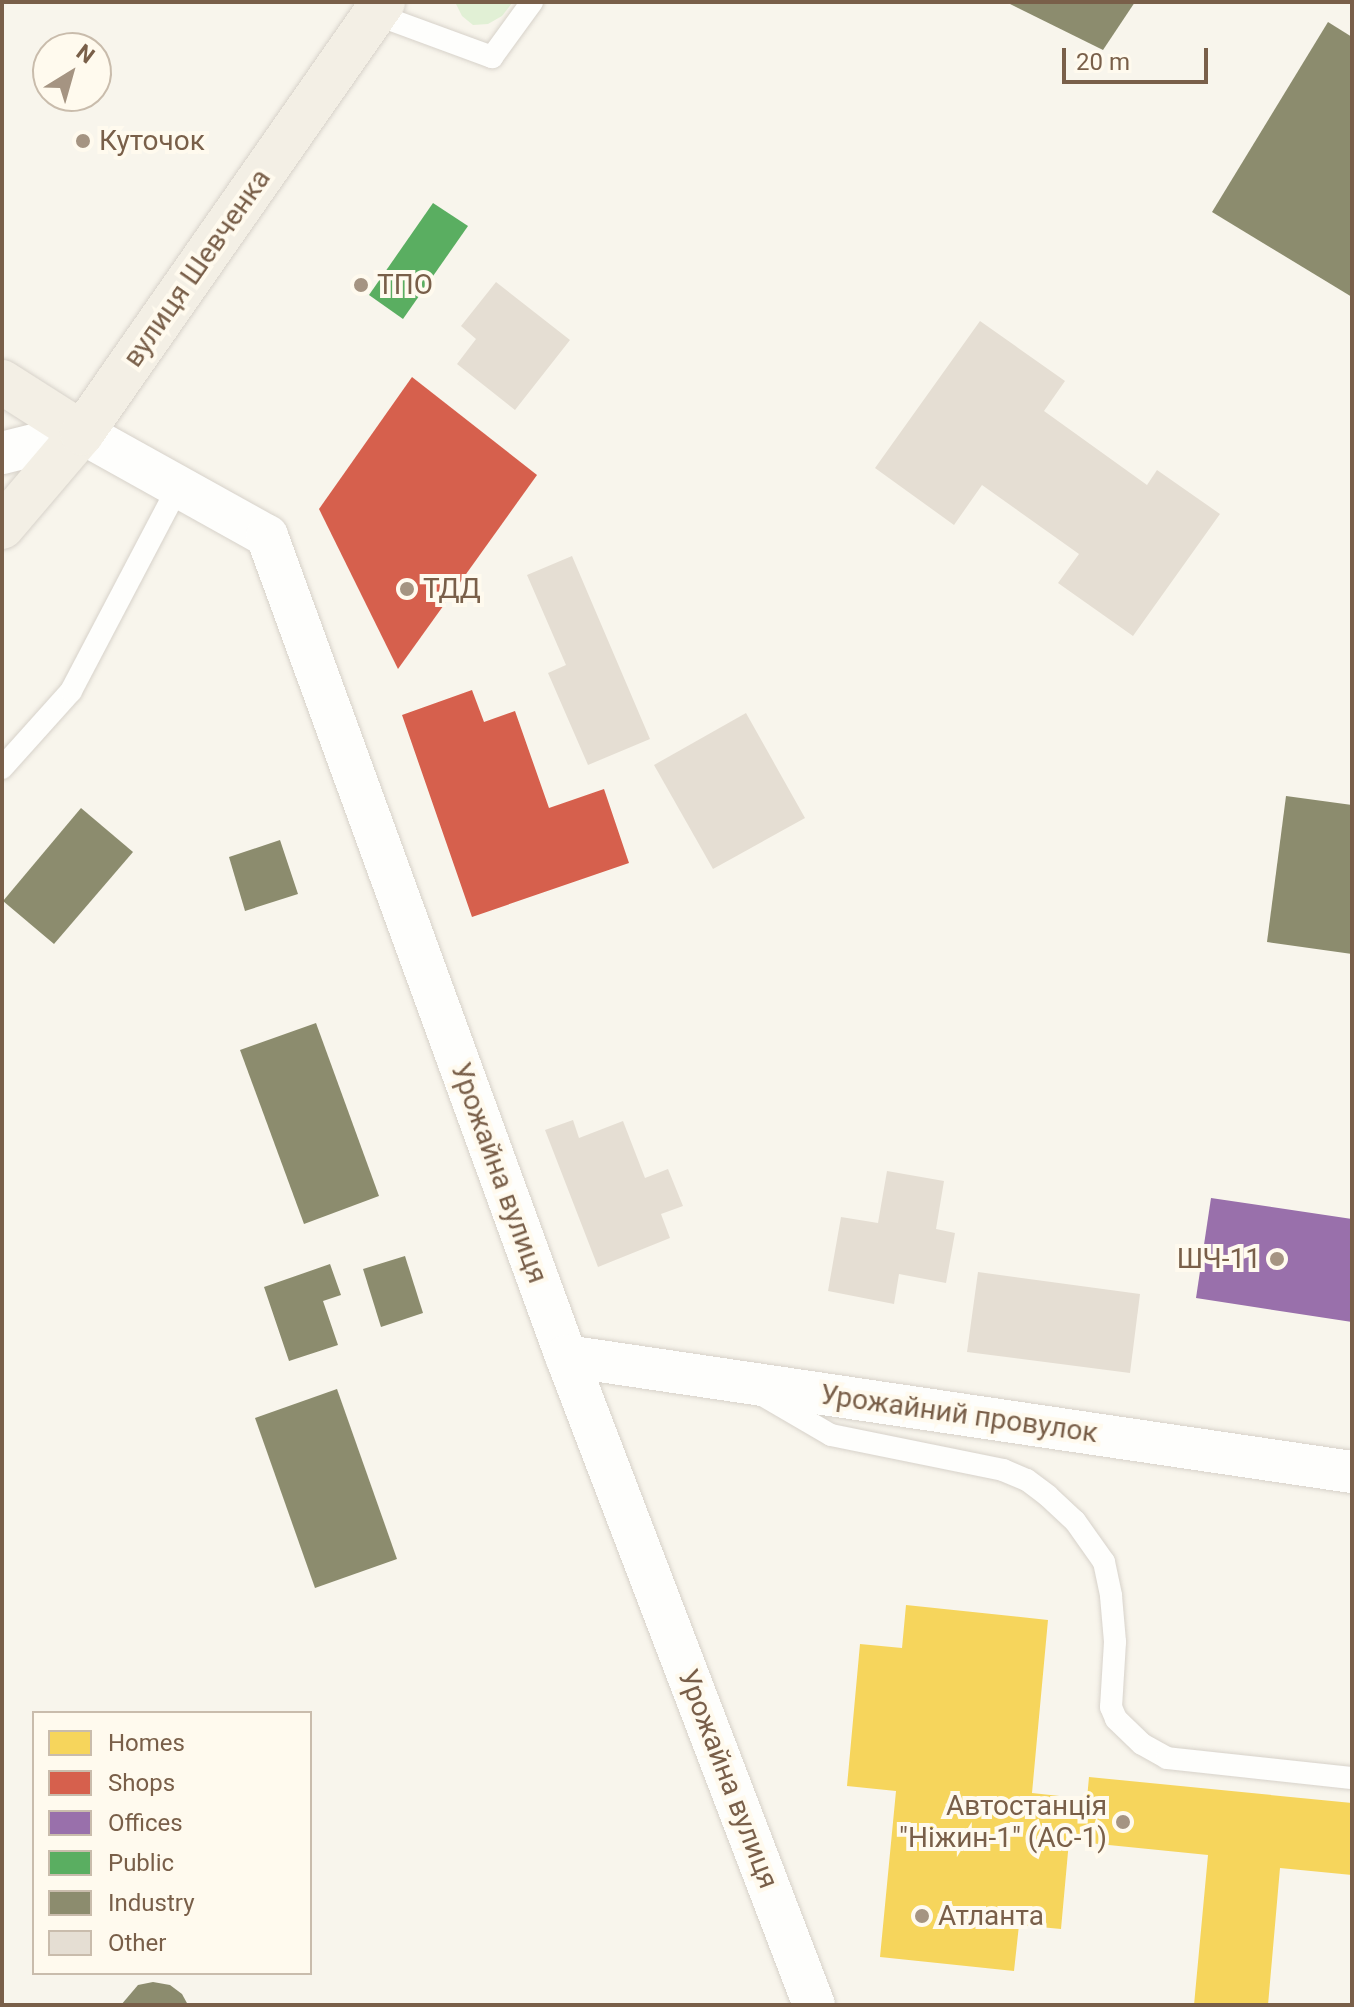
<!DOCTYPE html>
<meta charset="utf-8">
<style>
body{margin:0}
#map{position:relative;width:1354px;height:2007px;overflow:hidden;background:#f8f5ec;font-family:Roboto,sans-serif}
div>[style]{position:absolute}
.green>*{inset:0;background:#e1f0d5}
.homes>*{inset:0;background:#f6d55c}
.shops>*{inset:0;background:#d6604d}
.offices>*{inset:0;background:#9970ab}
.public>*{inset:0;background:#5aae61}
.industry>*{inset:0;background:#8c8c6e}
.building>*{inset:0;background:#e5ded3}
.roads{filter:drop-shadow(0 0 2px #d7d2ca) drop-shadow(0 0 2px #d7d2ca)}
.service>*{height:22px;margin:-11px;padding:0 11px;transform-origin:11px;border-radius:11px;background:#fefefc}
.minor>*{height:42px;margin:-21px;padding:0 21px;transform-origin:21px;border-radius:21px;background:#fefefc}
.primary>*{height:44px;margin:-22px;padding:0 22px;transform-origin:22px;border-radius:22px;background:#f3efe5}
.dots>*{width:22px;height:22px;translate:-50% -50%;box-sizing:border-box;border:4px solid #fffaee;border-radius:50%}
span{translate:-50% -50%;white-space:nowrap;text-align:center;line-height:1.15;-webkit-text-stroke:8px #fffaee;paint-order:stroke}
.poi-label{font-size:28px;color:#795f49}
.left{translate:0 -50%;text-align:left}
.right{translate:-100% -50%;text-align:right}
.street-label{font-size:28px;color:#795f49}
.frame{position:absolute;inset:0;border:4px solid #795f49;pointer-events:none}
.legend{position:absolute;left:32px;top:1711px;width:280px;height:264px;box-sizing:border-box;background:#fffaee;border:2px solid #c9bcac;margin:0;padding:10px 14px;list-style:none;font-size:24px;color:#795f49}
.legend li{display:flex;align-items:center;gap:16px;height:40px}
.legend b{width:40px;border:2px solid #c9bcac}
.north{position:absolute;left:32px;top:32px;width:80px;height:80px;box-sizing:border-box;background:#fffaee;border:2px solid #c9bcac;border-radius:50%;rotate:37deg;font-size:22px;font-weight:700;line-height:32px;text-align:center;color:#795f49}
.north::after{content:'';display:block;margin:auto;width:28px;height:36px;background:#a59482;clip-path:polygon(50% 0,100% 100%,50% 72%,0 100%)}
.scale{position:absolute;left:1062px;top:48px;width:146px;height:36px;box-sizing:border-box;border:4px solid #795f49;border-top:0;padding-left:10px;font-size:24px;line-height:28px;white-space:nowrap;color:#795f49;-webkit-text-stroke:6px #fffaee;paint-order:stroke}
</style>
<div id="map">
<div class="green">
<div style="clip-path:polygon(513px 2px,502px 16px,488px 24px,473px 25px,462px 16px,455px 2px)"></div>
</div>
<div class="homes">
<div style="clip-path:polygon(906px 1605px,1048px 1620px,1032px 1793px,1087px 1799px,1089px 1777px,1352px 1803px,1352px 1875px,1280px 1868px,1268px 2005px,1194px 2005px,1208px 1855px,1069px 1841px,1061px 1929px,1019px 1925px,1014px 1971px,880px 1957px,896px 1791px,847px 1786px,860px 1644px,902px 1648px)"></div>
</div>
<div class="shops">
<div style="clip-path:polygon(412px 377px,537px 475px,398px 669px,319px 509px)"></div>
<div style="clip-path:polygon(472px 690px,484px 722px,515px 711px,549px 808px,604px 789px,629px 863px,472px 917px,402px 715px)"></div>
</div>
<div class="offices">
<div style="clip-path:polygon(1211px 1198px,1352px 1219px,1352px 1322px,1196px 1298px)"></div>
</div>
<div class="public">
<div style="clip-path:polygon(433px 203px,468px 226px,403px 319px,369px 295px)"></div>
</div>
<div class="industry">
<div style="clip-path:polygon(1006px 2px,1135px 2px,1103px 50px)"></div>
<div style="clip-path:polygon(1328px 22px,1352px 37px,1352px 297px,1212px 212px)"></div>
<div style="clip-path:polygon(1286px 796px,1352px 805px,1352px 954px,1267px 942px)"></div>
<div style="clip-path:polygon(81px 808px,133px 852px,54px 944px,3px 901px)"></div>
<div style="clip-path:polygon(280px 840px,298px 894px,245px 911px,229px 857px)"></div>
<div style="clip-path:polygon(316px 1023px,379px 1196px,304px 1224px,240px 1050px)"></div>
<div style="clip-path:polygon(405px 1256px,423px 1313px,381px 1327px,363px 1269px)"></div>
<div style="clip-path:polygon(330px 1264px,341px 1295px,323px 1301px,338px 1345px,289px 1361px,264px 1287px)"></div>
<div style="clip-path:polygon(337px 1389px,397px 1559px,315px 1588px,255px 1418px)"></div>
<div style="clip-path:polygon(153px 1982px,170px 1985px,182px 1994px,188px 2005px,121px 2005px,138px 1985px)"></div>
</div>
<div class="building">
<div style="clip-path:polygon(496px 282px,570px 340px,515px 410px,457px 364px,476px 339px,461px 326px)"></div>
<div style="clip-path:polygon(980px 321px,1065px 381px,1044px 411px,1147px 485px,1157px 470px,1220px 514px,1133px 636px,1058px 583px,1079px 554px,982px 485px,954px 525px,875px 468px)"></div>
<div style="clip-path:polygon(572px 556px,650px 739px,588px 765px,548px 673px,566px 665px,527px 575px)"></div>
<div style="clip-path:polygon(746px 713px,805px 818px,713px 869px,654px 765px)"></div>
<div style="clip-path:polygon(573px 1120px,579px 1138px,623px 1121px,645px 1178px,668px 1169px,683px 1206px,661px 1214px,670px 1238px,598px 1267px,545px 1130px)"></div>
<div style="clip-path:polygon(887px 1171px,944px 1181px,936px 1229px,955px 1233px,946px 1283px,899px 1274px,894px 1304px,828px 1291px,841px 1217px,878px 1223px)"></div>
<div style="clip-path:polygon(978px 1272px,1140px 1294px,1130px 1373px,967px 1352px)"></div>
</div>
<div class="roads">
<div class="service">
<div style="left:375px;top:14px;width:125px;rotate:20.2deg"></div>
<div style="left:492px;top:57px;width:68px;rotate:-54deg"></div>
<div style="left:2px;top:768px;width:103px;rotate:-48.1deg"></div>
<div style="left:71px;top:691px;width:230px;rotate:-62.3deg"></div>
<div style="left:759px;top:1393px;width:83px;rotate:30.3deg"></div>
<div style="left:831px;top:1435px;width:176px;rotate:11.5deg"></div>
<div style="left:1003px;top:1470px;width:26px;rotate:23deg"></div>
<div style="left:1027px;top:1480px;width:26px;rotate:37deg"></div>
<div style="left:1048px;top:1496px;width:37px;rotate:43deg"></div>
<div style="left:1075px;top:1521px;width:50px;rotate:54.7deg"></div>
<div style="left:1104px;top:1562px;width:35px;rotate:78deg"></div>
<div style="left:1111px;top:1596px;width:46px;rotate:85deg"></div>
<div style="left:1115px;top:1642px;width:65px;rotate:93.5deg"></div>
<div style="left:1111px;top:1707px;width:13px;rotate:67deg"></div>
<div style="left:1116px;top:1719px;width:36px;rotate:44deg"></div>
<div style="left:1142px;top:1744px;width:29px;rotate:29deg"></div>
<div style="left:1167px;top:1758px;width:186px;rotate:6.2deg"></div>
</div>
<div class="minor">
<div style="left:2px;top:453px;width:82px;rotate:-14deg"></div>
<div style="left:82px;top:433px;width:212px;rotate:29.1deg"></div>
<div style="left:267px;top:536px;width:873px;rotate:69.97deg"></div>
<div style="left:566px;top:1356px;width:695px;rotate:69.09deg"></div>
<div style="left:566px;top:1356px;width:795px;rotate:8.4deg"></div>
</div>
<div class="primary">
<div style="left:2px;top:382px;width:95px;rotate:32.5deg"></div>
<div style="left:2px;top:527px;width:123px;rotate:-49.6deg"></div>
<div style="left:82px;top:433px;width:526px;rotate:-55.07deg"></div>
</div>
</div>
<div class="dots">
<div style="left:83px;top:141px;background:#a59482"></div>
<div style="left:361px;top:285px;background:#a59482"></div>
<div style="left:407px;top:589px;background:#a59482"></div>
<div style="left:1277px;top:1259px;background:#a59482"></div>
<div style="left:1123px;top:1822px;background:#a59482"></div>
<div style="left:922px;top:1916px;background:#a59482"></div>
</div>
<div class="poi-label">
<span class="left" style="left:99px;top:141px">Куточок</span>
<span class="left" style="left:377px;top:285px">ТПО</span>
<span class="left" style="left:423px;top:589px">ТДД</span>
<span class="right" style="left:1261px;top:1259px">ШЧ-11</span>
<span class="right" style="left:1107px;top:1822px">Автостанція<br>"Ніжин-1" (АС-1)</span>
<span class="left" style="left:938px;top:1916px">Атланта</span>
</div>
<div class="street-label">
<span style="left:197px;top:268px;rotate:-55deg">вулиця Шевченка</span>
<span style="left:499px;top:1173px;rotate:70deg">Урожайна вулиця</span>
<span style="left:959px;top:1414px;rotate:8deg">Урожайний провулок</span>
<span style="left:728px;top:1779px;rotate:69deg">Урожайна вулиця</span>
</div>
<div class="frame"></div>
<ul class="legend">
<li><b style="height:22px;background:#f6d55c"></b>Homes</li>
<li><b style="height:22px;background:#d6604d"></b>Shops</li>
<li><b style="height:22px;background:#9970ab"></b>Offices</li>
<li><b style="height:22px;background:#5aae61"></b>Public</li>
<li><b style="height:22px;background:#8c8c6e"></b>Industry</li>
<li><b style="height:22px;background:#e5ded3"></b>Other</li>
</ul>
<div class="north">N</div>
<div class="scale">20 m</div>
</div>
